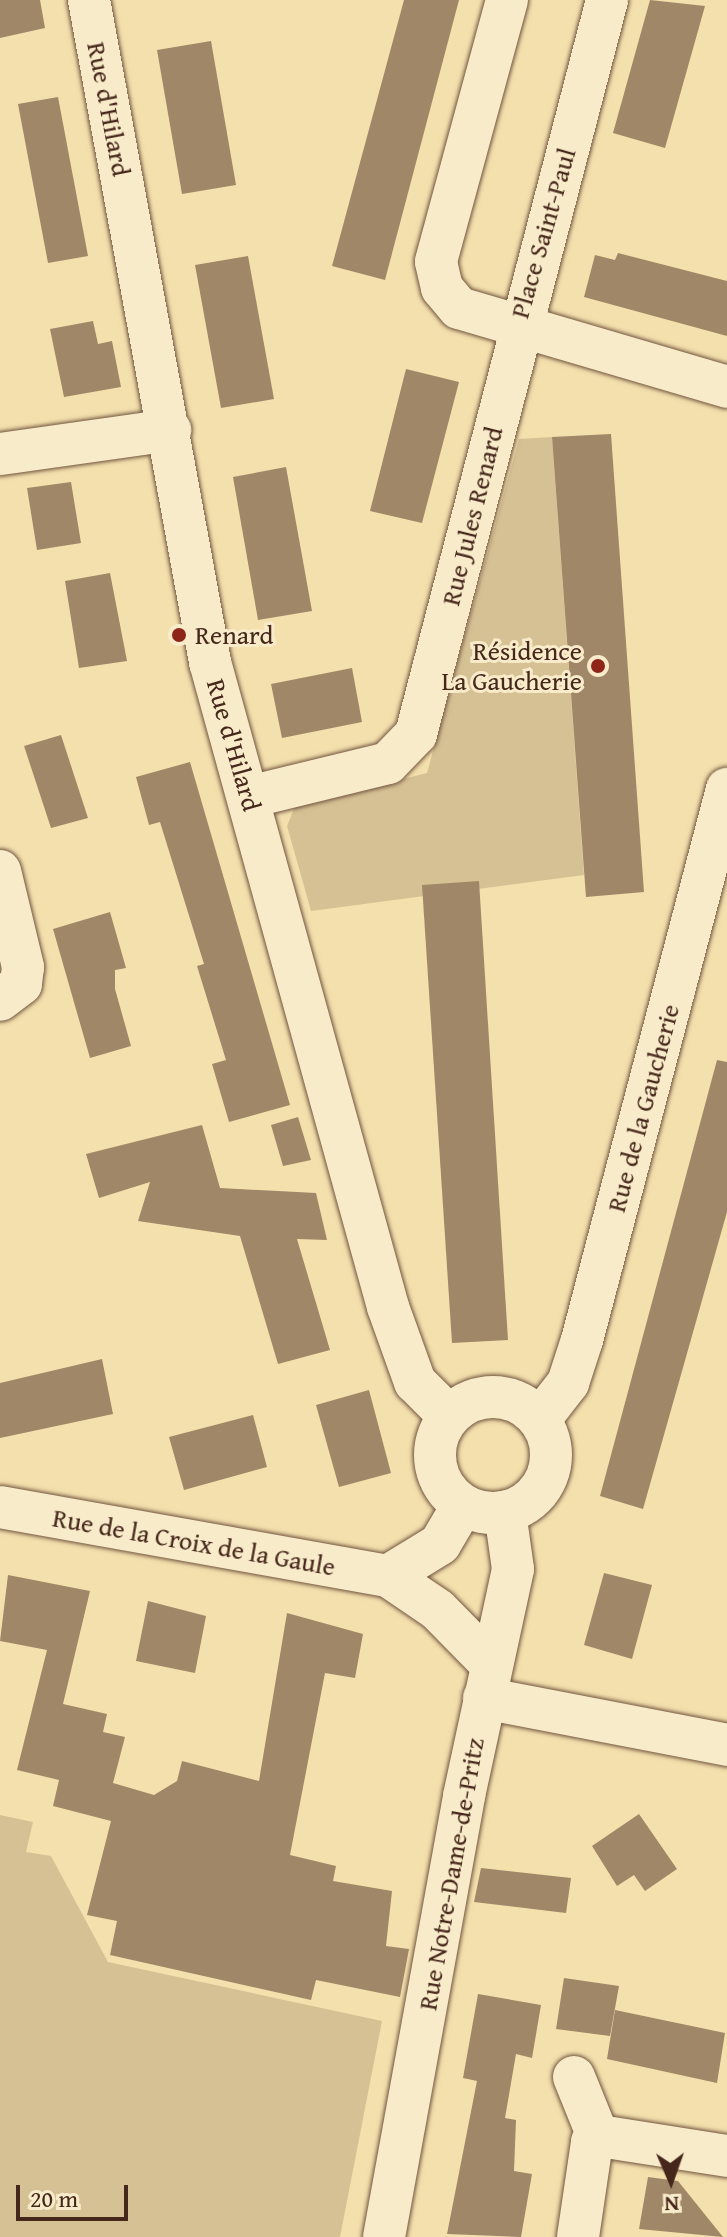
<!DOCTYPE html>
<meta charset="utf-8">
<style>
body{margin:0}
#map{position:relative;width:727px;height:2237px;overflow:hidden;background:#f4e0ad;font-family:"Gentium Book Plus",serif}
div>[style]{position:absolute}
.green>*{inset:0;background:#d6c194}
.building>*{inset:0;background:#a08767}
.roads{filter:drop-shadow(0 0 2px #725540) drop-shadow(0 0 2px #725540)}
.minor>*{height:42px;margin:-21px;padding:0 21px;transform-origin:21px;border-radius:21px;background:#f8ebca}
.minor>.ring{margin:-21px;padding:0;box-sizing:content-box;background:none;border:42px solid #f8ebca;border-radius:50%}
.dots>*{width:22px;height:22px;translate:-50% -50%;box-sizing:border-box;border:4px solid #f8ebca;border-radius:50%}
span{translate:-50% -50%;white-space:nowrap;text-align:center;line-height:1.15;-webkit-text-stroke:6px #f8ebca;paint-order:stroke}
.street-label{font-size:26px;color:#46271b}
.poi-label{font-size:26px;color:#46271b}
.left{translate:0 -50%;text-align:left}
.right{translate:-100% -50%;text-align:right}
.north{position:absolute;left:631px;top:2141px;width:80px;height:80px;-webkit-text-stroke:6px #f8ebca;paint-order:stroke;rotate:178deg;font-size:22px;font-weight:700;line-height:32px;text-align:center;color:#46271b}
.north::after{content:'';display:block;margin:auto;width:28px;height:36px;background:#46271b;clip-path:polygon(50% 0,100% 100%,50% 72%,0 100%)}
.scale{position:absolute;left:16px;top:2185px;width:112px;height:36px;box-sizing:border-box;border:4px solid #46271b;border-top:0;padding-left:10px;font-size:24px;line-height:28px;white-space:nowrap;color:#46271b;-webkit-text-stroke:6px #f8ebca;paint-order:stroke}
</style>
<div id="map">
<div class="green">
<div style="clip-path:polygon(552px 437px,584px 875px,311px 911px,287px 826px,295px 806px,427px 773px,519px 439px)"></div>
<div style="clip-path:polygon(0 1815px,33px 1822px,26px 1852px,51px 1856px,108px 1962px,382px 2021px,340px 2237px,0 2237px)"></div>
</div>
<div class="building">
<div style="clip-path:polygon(0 0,40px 0,45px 28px,0 38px)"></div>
<div style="clip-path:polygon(404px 0,459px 0,385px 280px,332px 266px)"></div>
<div style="clip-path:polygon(650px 0,705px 6px,665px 148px,613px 133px)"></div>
<div style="clip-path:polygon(211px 41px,236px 185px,182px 194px,157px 50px)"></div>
<div style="clip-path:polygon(58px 97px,88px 256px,48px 263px,18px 104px)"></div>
<div style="clip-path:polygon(618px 253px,727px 281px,727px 336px,584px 297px,595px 255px,615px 260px)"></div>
<div style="clip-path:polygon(248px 256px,274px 399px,221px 408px,195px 265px)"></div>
<div style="clip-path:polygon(93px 321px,98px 344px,112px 341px,121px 387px,64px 397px,50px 329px)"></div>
<div style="clip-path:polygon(406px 369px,459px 382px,422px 523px,370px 511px)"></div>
<div style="clip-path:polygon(611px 434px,644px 892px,586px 897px,552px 437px)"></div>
<div style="clip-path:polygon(286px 467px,312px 611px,258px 620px,233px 477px)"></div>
<div style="clip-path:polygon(71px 482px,81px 543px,37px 550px,27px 488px)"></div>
<div style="clip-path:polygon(110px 573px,127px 661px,79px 668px,65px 581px)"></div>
<div style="clip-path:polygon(352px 668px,362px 722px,282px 738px,271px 684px)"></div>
<div style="clip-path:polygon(61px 735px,88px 818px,51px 828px,24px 746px)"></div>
<div style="clip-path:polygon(190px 762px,290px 1105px,229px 1122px,212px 1064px,226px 1060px,197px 966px,204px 964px,160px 822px,149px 825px,136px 777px)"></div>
<div style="clip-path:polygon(479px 881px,508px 1340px,452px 1343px,422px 885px)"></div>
<div style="clip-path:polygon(110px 912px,126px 968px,115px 970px,115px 989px,131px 1046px,90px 1058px,53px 929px)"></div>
<div style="clip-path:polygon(717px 1060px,727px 1062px,727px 1212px,643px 1509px,600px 1496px)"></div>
<div style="clip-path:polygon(298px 1117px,311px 1160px,283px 1166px,271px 1125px)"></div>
<div style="clip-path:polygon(202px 1125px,220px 1188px,316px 1193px,327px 1240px,297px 1239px,330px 1350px,278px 1364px,240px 1236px,138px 1221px,150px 1182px,99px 1198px,86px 1154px)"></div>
<div style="clip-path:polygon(102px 1359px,113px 1414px,0 1438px,0 1383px)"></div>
<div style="clip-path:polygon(369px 1390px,391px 1473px,339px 1487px,316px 1405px)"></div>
<div style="clip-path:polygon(253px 1415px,267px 1467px,184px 1490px,169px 1437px)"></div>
<div style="clip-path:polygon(604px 1573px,652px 1585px,632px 1659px,584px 1645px)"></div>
<div style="clip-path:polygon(8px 1575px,90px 1591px,63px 1704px,107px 1714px,103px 1732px,125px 1737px,113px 1783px,154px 1795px,177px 1781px,182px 1761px,259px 1781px,287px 1613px,363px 1634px,355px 1678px,325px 1673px,290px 1855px,336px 1866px,333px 1881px,392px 1891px,386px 1946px,409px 1949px,400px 1997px,316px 1980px,311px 2000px,110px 1955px,117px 1921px,87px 1915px,111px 1821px,53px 1806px,59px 1780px,17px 1770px,47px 1650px,0 1641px)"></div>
<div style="clip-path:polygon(148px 1601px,206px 1616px,195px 1673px,136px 1661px)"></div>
<div style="clip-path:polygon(639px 1814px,677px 1869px,645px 1891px,634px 1875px,617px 1886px,592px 1846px)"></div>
<div style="clip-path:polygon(481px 1868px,571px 1878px,566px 1913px,474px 1902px)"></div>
<div style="clip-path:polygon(564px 1978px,619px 1986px,610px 2036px,556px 2029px)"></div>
<div style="clip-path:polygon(478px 1994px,541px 2005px,532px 2058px,516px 2054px,505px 2118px,516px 2120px,514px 2171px,532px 2174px,521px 2237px,447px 2234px,477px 2081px,463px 2078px)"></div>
<div style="clip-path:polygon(615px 2010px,725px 2033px,717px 2083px,607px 2059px)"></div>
<div style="clip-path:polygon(648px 2177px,678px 2181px,723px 2237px,639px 2229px)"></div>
</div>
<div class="roads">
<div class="minor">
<div style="left:89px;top:0;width:673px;rotate:79.64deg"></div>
<div style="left:210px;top:662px;width:669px;rotate:74.57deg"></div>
<div style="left:388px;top:1307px;width:80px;rotate:70.2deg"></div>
<div style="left:415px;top:1382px;width:48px;rotate:45deg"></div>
<div style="left:507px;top:0;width:271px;rotate:105.2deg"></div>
<div style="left:436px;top:262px;width:27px;rotate:77deg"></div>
<div style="left:442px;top:288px;width:26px;rotate:50deg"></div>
<div style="left:459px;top:308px;width:279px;rotate:16.4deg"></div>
<div style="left:0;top:454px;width:172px;rotate:-8deg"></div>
<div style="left:249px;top:797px;width:143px;rotate:-13.7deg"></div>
<div style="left:388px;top:763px;width:40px;rotate:-46deg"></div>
<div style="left:416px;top:734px;width:758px;rotate:-75.41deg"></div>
<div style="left:0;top:871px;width:99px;rotate:76.5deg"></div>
<div style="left:23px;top:967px;width:17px;rotate:97deg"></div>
<div style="left:21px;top:984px;width:26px;rotate:143deg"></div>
<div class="ring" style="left:435px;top:1397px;width:74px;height:74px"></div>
<div style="left:540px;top:1419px;width:46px;rotate:-52.1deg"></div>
<div style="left:568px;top:1383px;width:45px;rotate:-72deg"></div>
<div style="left:582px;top:1340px;width:570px;rotate:-75.26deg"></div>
<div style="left:0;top:1507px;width:394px;rotate:10.1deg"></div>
<div style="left:388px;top:1576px;width:60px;rotate:34.2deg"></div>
<div style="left:438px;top:1610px;width:76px;rotate:45.5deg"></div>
<div style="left:388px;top:1576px;width:61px;rotate:-31.6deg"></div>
<div style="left:440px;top:1544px;width:45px;rotate:-59.5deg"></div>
<div style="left:484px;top:1698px;width:248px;rotate:10.9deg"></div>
<div style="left:574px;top:2077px;width:67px;rotate:68deg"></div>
<div style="left:384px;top:2237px;width:448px;rotate:-79.7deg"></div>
<div style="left:464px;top:1796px;width:232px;rotate:-77.8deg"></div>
<div style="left:513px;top:1569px;width:58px;rotate:-98deg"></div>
<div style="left:578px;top:2237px;width:96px;rotate:-81.6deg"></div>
<div style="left:592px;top:2142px;width:15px;rotate:-20deg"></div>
<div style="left:606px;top:2137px;width:122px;rotate:8.9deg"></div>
</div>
</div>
<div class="dots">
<div style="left:179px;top:635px;background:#8f2418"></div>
<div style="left:598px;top:666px;background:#8f2418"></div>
</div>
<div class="street-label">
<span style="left:109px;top:109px;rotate:79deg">Rue d'Hilard</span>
<span style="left:543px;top:233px;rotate:-74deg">Place Saint-Paul</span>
<span style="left:472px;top:516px;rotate:-76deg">Rue Jules Renard</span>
<span style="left:234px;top:745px;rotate:74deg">Rue d'Hilard</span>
<span style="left:643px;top:1108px;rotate:-75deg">Rue de la Gaucherie</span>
<span style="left:194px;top:1542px;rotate:10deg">Rue de la Croix de la Gaule</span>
<span style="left:451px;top:1874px;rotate:-80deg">Rue Notre-Dame-de-Pritz</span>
</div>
<div class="poi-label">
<span class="left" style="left:195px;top:635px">Renard</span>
<span class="right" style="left:582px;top:666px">Résidence<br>La Gaucherie</span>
</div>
<div class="north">N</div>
<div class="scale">20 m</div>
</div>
